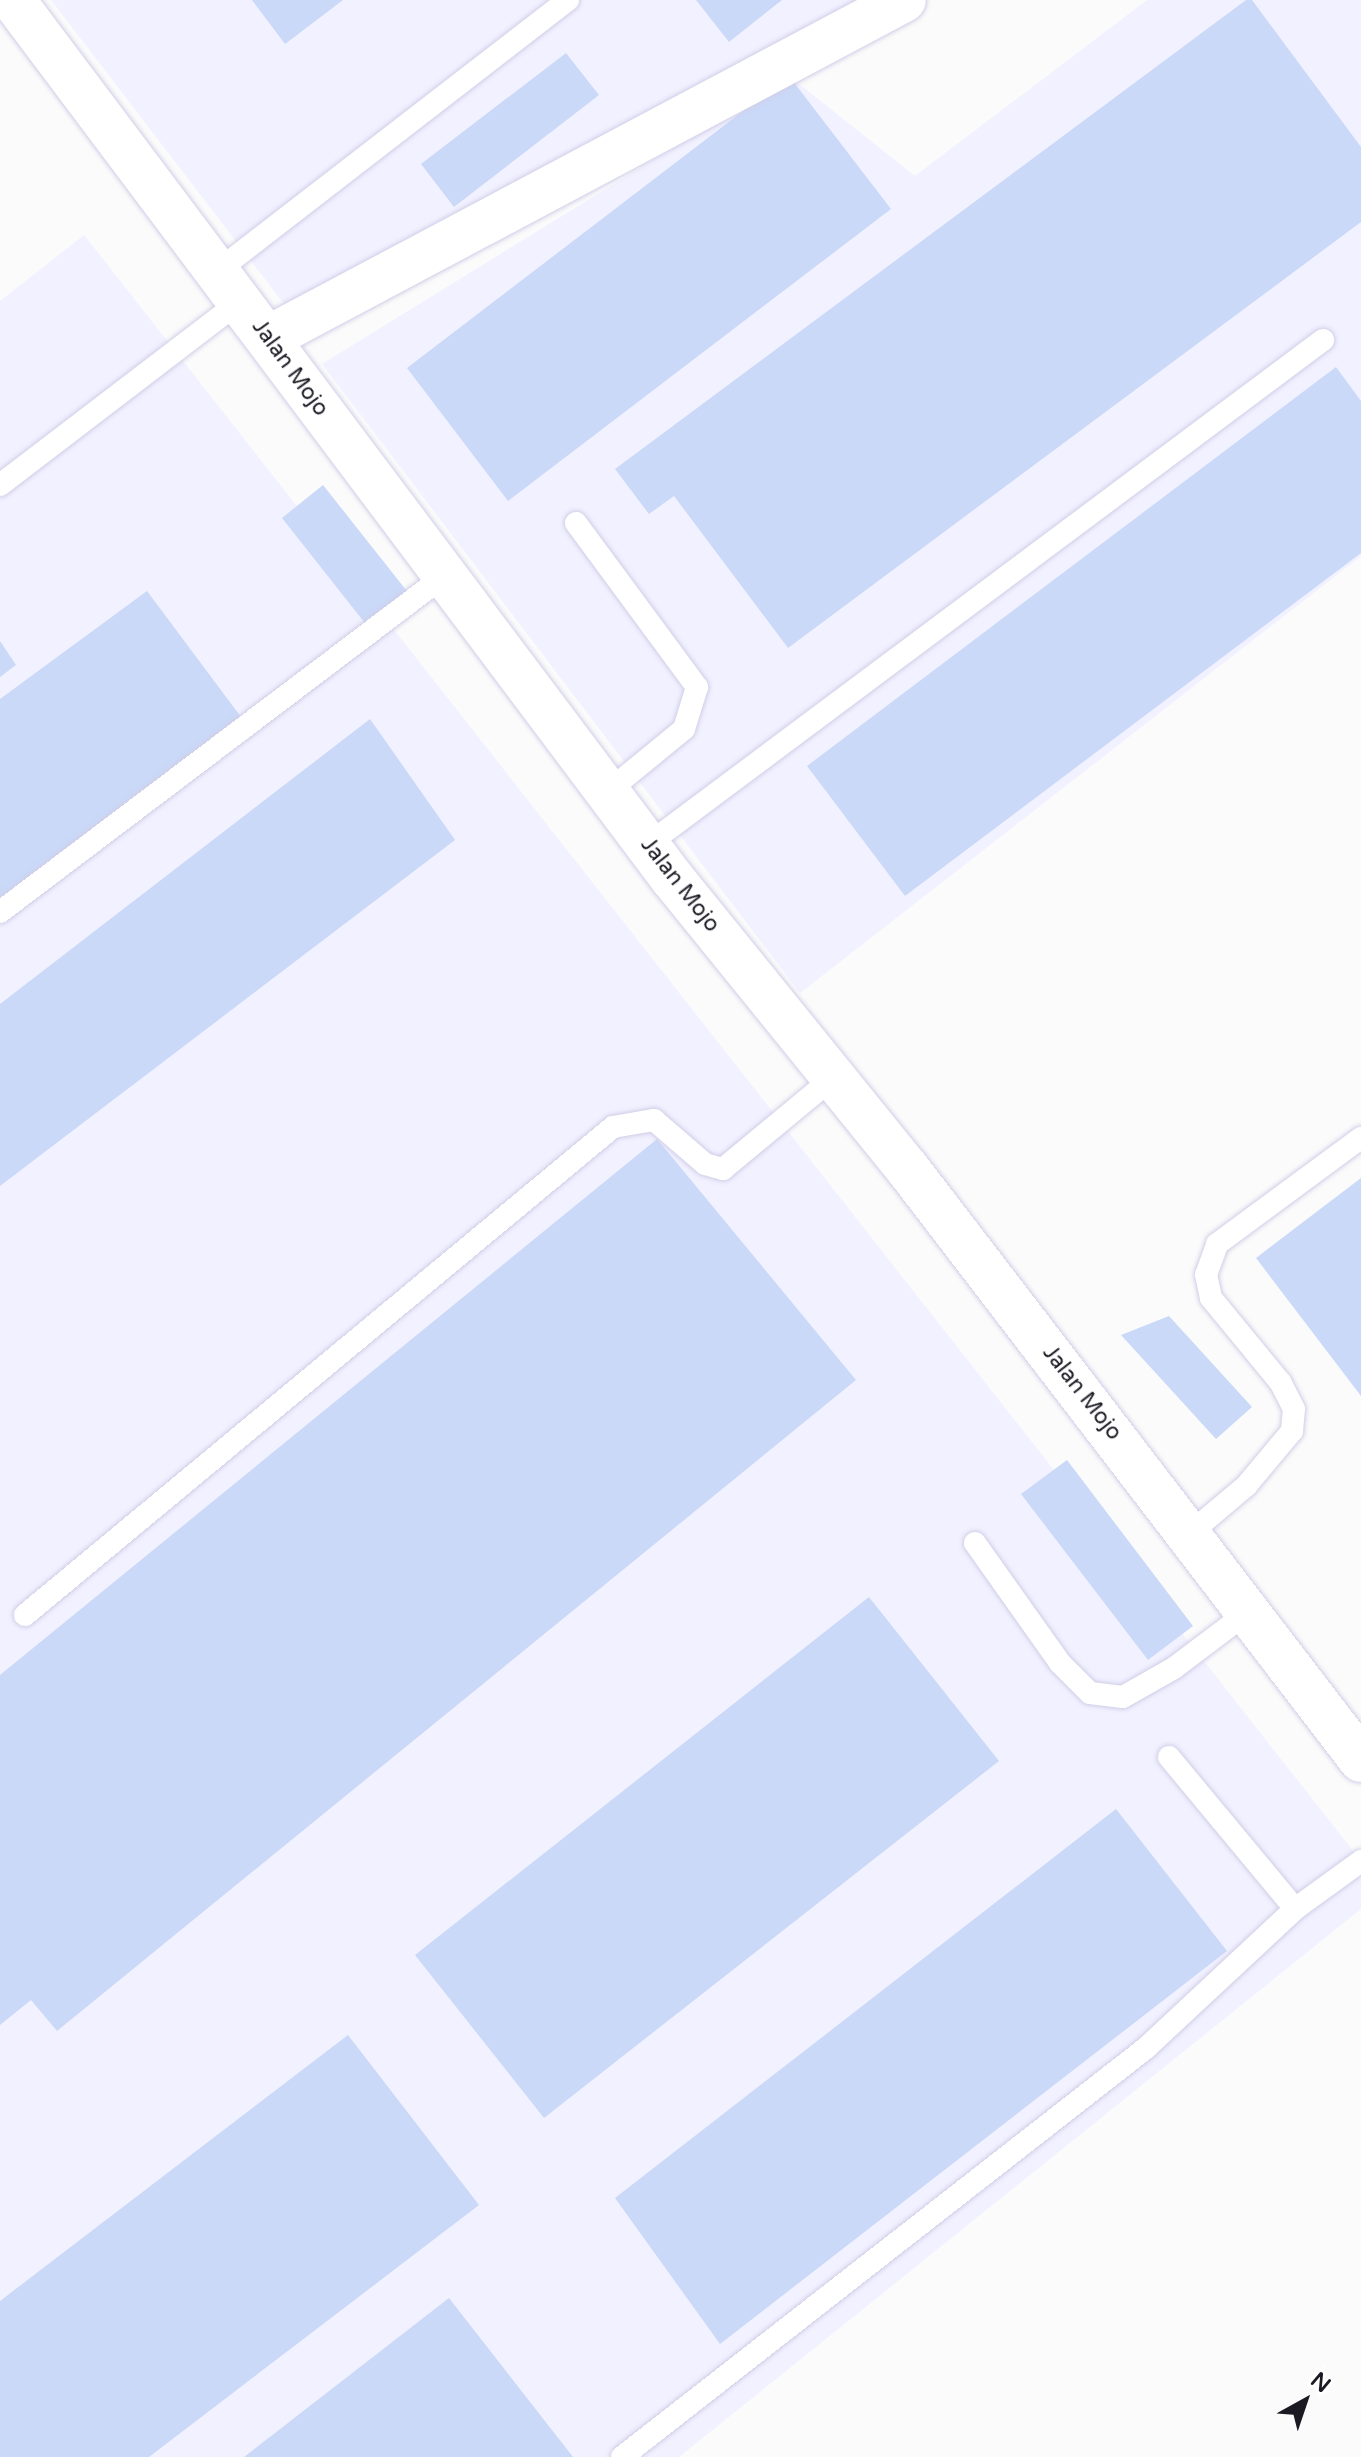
<!DOCTYPE html>
<style>
body{margin:0}
#map{position:relative;width:1361px;height:2457px;overflow:hidden;background:#fbfbfb;font-family:"Varela Round",sans-serif}
div>[style]{position:absolute}
.built>*{inset:0;background:#f2f1ff}
.building>*{inset:0;background:#cad9f8}
.roads{filter:drop-shadow(0 0 2px #d0cee7) drop-shadow(0 0 2px #d0cee7)}
.lane>*{height:22px;margin:-11px;padding:0 11px;transform-origin:11px;border-radius:11px;background:#fff}
.street>*{height:44px;margin:-22px;padding:0 22px;transform-origin:22px;border-radius:22px;background:#fff}
.secondary>*{height:44px;margin:-22px;padding:0 22px;transform-origin:22px;border-radius:22px;background:#fff}
span{translate:-50% -50%;white-space:nowrap;text-align:center;line-height:1.15;-webkit-text-stroke:6px #fff;paint-order:stroke}
.street-label{font-size:22px;color:#1b1a23}
.north{position:absolute;left:1265px;top:2361px;width:80px;height:80px;-webkit-text-stroke:6px #fff;paint-order:stroke;rotate:40deg;font-size:22px;font-weight:700;line-height:32px;text-align:center;color:#1b1a23}
.north::after{content:'';display:block;margin:auto;width:28px;height:36px;background:#1b1a23;clip-path:polygon(50% 0,100% 100%,50% 72%,0 100%)}
</style>
<div id="map">
<div class="built">
<div style="clip-path:polygon(51px 0,864px 0,298px 322px)"></div>
<div style="clip-path:polygon(1147px 0,1361px 0,1361px 556px,800px 993px,322px 364px,789px 76px,915px 176px)"></div>
<div style="clip-path:polygon(84px 235px,1361px 1861px,1361px 1909px,679px 2457px,0 2457px,0 301px)"></div>
</div>
<div class="building">
<div style="clip-path:polygon(252px 0,343px 0,285px 44px)"></div>
<div style="clip-path:polygon(696px 0,782px 0,729px 42px)"></div>
<div style="clip-path:polygon(1246px 0,1252px 0,1361px 147px,1361px 222px,788px 648px,674px 496px,649px 514px,615px 469px)"></div>
<div style="clip-path:polygon(566px 53px,599px 95px,454px 207px,421px 164px)"></div>
<div style="clip-path:polygon(789px 76px,891px 209px,508px 501px,407px 368px)"></div>
<div style="clip-path:polygon(1336px 367px,1361px 401px,1361px 553px,905px 896px,807px 766px)"></div>
<div style="clip-path:polygon(323px 485px,410px 595px,368px 627px,282px 518px)"></div>
<div style="clip-path:polygon(147px 591px,241px 717px,0 898px,0 699px)"></div>
<div style="clip-path:polygon(0 641px,16px 665px,0 677px)"></div>
<div style="clip-path:polygon(370px 719px,455px 840px,0 1186px,0 1004px)"></div>
<div style="clip-path:polygon(657px 1139px,856px 1380px,57px 2031px,31px 2000px,0 2025px,0 1675px)"></div>
<div style="clip-path:polygon(1361px 1178px,1361px 1396px,1256px 1258px)"></div>
<div style="clip-path:polygon(1169px 1316px,1252px 1407px,1216px 1439px,1121px 1335px)"></div>
<div style="clip-path:polygon(1067px 1460px,1193px 1626px,1148px 1660px,1021px 1494px)"></div>
<div style="clip-path:polygon(869px 1597px,999px 1761px,544px 2118px,415px 1955px)"></div>
<div style="clip-path:polygon(1116px 1809px,1227px 1951px,720px 2344px,615px 2198px)"></div>
<div style="clip-path:polygon(348px 2035px,479px 2205px,149px 2457px,0 2457px,0 2301px)"></div>
<div style="clip-path:polygon(449px 2298px,573px 2457px,244px 2457px)"></div>
</div>
<div class="roads">
<div class="lane">
<div style="left:216px;top:272px;width:445px;rotate:-37.7deg"></div>
<div style="left:0;top:485px;width:303px;rotate:-37.4deg"></div>
<div style="left:576px;top:523px;width:204px;rotate:53.6deg"></div>
<div style="left:697px;top:687px;width:44px;rotate:107.2deg"></div>
<div style="left:684px;top:729px;width:99px;rotate:140.7deg"></div>
<div style="left:647px;top:845px;width:844px;rotate:-36.76deg"></div>
<div style="left:0;top:912px;width:555px;rotate:-37.1deg"></div>
<div style="left:1189px;top:1534px;width:75px;rotate:-40.1deg"></div>
<div style="left:1246px;top:1486px;width:72px;rotate:-50.1deg"></div>
<div style="left:1292px;top:1431px;width:22px;rotate:-85deg"></div>
<div style="left:1294px;top:1409px;width:30px;rotate:-117deg"></div>
<div style="left:1280px;top:1382px;width:109px;rotate:-129.4deg"></div>
<div style="left:1211px;top:1298px;width:24px;rotate:-102deg"></div>
<div style="left:1206px;top:1275px;width:33px;rotate:-70deg"></div>
<div style="left:1217px;top:1244px;width:179px;rotate:-36.4deg"></div>
<div style="left:975px;top:1543px;width:147px;rotate:54.7deg"></div>
<div style="left:1060px;top:1663px;width:42px;rotate:45deg"></div>
<div style="left:1090px;top:1693px;width:33px;rotate:7deg"></div>
<div style="left:1123px;top:1697px;width:59px;rotate:-29.6deg"></div>
<div style="left:1174px;top:1668px;width:93px;rotate:-37.1deg"></div>
<div style="left:25px;top:1615px;width:764px;rotate:-39.69deg"></div>
<div style="left:613px;top:1127px;width:42px;rotate:-9.7deg"></div>
<div style="left:654px;top:1120px;width:67px;rotate:40.8deg"></div>
<div style="left:705px;top:1164px;width:19px;rotate:16deg"></div>
<div style="left:723px;top:1169px;width:143px;rotate:-39.6deg"></div>
<div style="left:1169px;top:1757px;width:197px;rotate:50.3deg"></div>
<div style="left:622px;top:2457px;width:665px;rotate:-37.97deg"></div>
<div style="left:1146px;top:2048px;width:204px;rotate:-43deg"></div>
<div style="left:1295px;top:1909px;width:82px;rotate:-36deg"></div>
</div>
<div class="street">
<div style="left:268px;top:338px;width:720px;rotate:-27.99deg"></div>
</div>
<div class="secondary">
<div style="left:13px;top:0;width:1098px;rotate:53.11deg"></div>
<div style="left:672px;top:878px;width:373px;rotate:51deg"></div>
<div style="left:907px;top:1168px;width:746px;rotate:52.52deg"></div>
</div>
</div>
<div class="street-label">
<span style="left:290px;top:368px;rotate:54deg">Jalan Mojo</span>
<span style="left:680px;top:885px;rotate:52deg">Jalan Mojo</span>
<span style="left:1082px;top:1393px;rotate:52deg">Jalan Mojo</span>
</div>
<div class="north">N</div>
</div>
